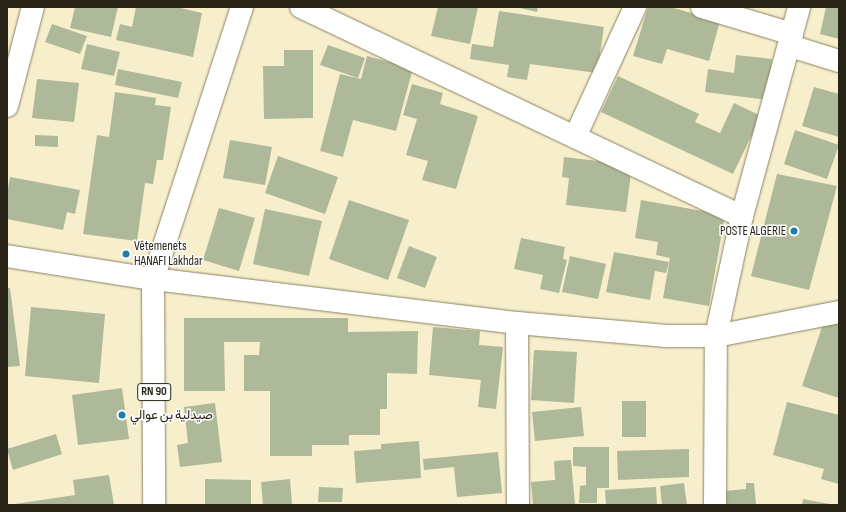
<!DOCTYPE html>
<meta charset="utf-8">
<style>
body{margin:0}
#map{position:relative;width:846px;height:512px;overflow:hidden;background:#f7eecb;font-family:"Sofia Sans Condensed",Vazirmatn,sans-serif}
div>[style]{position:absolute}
.building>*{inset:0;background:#aeb999}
.roads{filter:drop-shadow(0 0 1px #8a8263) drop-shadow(0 0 1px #8a8263)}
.minor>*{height:22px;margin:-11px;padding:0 11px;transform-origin:11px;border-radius:11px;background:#fff}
.primary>*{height:22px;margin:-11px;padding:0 11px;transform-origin:11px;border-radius:11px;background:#fff}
.dots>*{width:11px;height:11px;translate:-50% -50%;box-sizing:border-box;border:2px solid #fff;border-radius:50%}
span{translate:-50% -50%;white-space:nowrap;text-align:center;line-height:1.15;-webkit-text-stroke:3px #fff;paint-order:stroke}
.shield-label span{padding:1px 3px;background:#fff;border:1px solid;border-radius:3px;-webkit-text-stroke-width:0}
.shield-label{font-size:12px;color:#282417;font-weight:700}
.poi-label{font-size:13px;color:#282417}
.right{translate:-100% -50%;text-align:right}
.left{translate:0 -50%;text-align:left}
.frame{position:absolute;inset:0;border:8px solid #282417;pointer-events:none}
</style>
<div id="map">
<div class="building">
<div style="clip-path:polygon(75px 7px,118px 7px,111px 37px,70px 28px)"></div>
<div style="clip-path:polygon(136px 7px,176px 7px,202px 13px,193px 57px,116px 40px,120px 24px,132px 27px)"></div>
<div style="clip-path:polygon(438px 7px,478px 7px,470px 44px,431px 36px)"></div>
<div style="clip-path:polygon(515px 7px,538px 7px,537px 12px)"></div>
<div style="clip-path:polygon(648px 7px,670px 7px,720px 21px,709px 61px,667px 49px,662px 64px,633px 56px)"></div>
<div style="clip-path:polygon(826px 7px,839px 7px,839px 39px,820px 34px)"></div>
<div style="clip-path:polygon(499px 11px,604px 27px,597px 73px,530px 64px,527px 80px,507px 77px,509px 65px,470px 59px,472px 44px,493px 47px)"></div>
<div style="clip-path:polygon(52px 24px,87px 36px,80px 54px,45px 42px)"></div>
<div style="clip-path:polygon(87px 44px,120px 52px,114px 76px,81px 69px)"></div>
<div style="clip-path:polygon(328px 45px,365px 58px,358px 78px,320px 65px)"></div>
<div style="clip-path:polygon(284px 50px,313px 50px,313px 118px,264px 119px,263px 66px,284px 66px)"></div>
<div style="clip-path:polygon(736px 55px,772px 59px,767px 100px,705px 92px,708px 69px,734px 73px)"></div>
<div style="clip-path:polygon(367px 56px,413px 68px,396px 131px,353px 120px,343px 157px,320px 151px,340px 74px,361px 79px)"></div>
<div style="clip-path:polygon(118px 69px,182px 82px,178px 98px,115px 85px)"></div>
<div style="clip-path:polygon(618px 76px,699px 114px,695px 122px,720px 133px,734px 103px,761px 116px,733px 174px,601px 112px)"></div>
<div style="clip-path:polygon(37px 79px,79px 83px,74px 122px,32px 118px)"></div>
<div style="clip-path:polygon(412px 84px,443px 93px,440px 104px,478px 116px,456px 189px,422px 180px,428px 161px,406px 155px,417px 119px,403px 115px)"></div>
<div style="clip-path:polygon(814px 87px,839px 94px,839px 137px,802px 126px)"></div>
<div style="clip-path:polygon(115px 92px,156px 98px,155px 105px,171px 107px,163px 160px,157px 160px,153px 184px,145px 183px,137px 241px,83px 234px,97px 135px,109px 137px)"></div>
<div style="clip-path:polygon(795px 130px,839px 145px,827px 179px,784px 164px)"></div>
<div style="clip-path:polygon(35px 135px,58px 136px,58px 147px,35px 146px)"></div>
<div style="clip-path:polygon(230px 140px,272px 147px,265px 185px,223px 178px)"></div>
<div style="clip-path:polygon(278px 156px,338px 177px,325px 214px,265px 193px)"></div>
<div style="clip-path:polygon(564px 157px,632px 165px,626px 212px,566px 205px,569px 178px,562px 177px)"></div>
<div style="clip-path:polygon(777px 174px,837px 186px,809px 290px,751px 276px)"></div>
<div style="clip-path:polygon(10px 177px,80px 190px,75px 214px,67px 212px,63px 230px,7px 219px,7px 194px)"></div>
<div style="clip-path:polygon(349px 200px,409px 220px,388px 280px,329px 259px)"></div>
<div style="clip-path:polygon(641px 200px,725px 215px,709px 306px,663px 298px,670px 258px,656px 255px,658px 242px,635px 238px)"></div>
<div style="clip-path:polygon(219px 208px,255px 218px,239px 271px,203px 260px)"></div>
<div style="clip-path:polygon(265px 209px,322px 221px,309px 276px,253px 264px)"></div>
<div style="clip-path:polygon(521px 238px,565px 247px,563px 259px,567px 260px,559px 293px,540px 289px,543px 275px,514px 269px)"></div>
<div style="clip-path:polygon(409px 246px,437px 257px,425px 288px,397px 278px)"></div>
<div style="clip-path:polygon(614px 252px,669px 262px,666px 273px,655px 271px,650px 300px,606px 292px)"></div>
<div style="clip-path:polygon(570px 256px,606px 264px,598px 299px,562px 292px)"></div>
<div style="clip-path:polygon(7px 288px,10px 288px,20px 366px,7px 367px)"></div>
<div style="clip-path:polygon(31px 307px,105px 314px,99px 383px,25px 376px)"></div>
<div style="clip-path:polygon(184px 318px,348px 318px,348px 332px,418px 331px,417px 374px,387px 373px,387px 409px,380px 409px,380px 435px,349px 435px,349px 445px,312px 445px,312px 456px,270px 456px,270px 391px,244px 391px,244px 355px,259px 355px,260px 342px,224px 342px,225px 391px,184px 391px)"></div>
<div style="clip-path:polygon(825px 318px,839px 323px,839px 398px,802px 386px)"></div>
<div style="clip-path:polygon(433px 327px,480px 331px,479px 345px,503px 347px,496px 409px,478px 407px,481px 380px,429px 375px)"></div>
<div style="clip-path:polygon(534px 350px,577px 352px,574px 403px,531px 400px)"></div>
<div style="clip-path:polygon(122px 388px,129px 439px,78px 445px,72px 395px)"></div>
<div style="clip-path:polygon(622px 401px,646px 401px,646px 437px,622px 437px)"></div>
<div style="clip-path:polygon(787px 402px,839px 415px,839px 484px,821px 479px,824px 469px,773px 455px)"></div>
<div style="clip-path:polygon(215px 403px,222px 462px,180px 467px,177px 445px,188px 443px,184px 407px)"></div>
<div style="clip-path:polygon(581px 407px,584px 436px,535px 441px,532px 412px)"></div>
<div style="clip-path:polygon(56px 434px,62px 454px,13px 470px,7px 449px)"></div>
<div style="clip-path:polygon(419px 441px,421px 478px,356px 483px,354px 451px,381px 449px,381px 444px)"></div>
<div style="clip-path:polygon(573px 447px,609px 447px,609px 488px,597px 488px,597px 503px,579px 503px,580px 486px,586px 485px,586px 467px,573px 466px)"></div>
<div style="clip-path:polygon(689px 449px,689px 477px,618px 480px,617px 451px)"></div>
<div style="clip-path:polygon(498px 452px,502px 493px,457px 497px,454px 467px,424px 470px,423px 459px)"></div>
<div style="clip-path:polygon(571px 460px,575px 505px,533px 505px,531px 482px,555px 480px,554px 461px)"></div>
<div style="clip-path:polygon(109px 475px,114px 505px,8px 505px,75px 495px,73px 480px)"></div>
<div style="clip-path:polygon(205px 479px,251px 480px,251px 505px,205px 505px)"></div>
<div style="clip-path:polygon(290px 479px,292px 505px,263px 505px,261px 482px)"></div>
<div style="clip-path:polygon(684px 483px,687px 505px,662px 505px,660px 486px)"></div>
<div style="clip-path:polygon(746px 483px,754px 483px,756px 505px,725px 505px,724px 491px,746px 489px)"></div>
<div style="clip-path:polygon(319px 487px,343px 488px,342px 502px,318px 502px)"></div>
<div style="clip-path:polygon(656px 487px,657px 505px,606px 505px,605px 490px)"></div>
<div style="clip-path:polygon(803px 499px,830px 504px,830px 505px,802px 505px)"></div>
</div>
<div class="roads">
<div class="minor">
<div style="left:242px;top:7px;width:286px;rotate:108.1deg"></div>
<div style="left:153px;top:279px;width:367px;rotate:6.9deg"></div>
<div style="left:517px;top:323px;width:150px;rotate:5deg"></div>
<div style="left:666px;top:336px;width:50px"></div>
<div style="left:716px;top:336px;width:125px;rotate:-11deg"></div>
<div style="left:301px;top:7px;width:488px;rotate:25.4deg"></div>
<div style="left:702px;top:7px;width:94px;rotate:16.7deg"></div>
<div style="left:790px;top:46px;width:51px;rotate:17deg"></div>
<div style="left:7px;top:106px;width:102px;rotate:-75.3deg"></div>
<div style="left:575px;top:137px;width:143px;rotate:-65.2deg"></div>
<div style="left:517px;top:323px;width:182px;rotate:89.7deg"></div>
<div style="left:715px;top:505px;width:169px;rotate:-89.7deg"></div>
<div style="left:716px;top:336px;width:123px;rotate:-77.8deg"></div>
<div style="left:742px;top:216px;width:217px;rotate:-74.7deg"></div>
</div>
<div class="primary">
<div style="left:7px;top:256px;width:148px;rotate:9deg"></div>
<div style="left:153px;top:279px;width:226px;rotate:89.7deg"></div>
</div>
</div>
<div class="dots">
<div style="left:794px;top:231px;background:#1e7fab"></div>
<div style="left:126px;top:254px;background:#1e7fab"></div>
<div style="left:122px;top:415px;background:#1e7fab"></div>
</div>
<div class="shield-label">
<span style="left:154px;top:392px">RN 90</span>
</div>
<div class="poi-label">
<span class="right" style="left:786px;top:231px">POSTE ALGERIE</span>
<span class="left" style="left:134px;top:254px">Vêtemenets<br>HANAFI Lakhdar</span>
<span class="left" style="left:130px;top:415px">صيدلية بن عوالي</span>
</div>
<div class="frame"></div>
</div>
